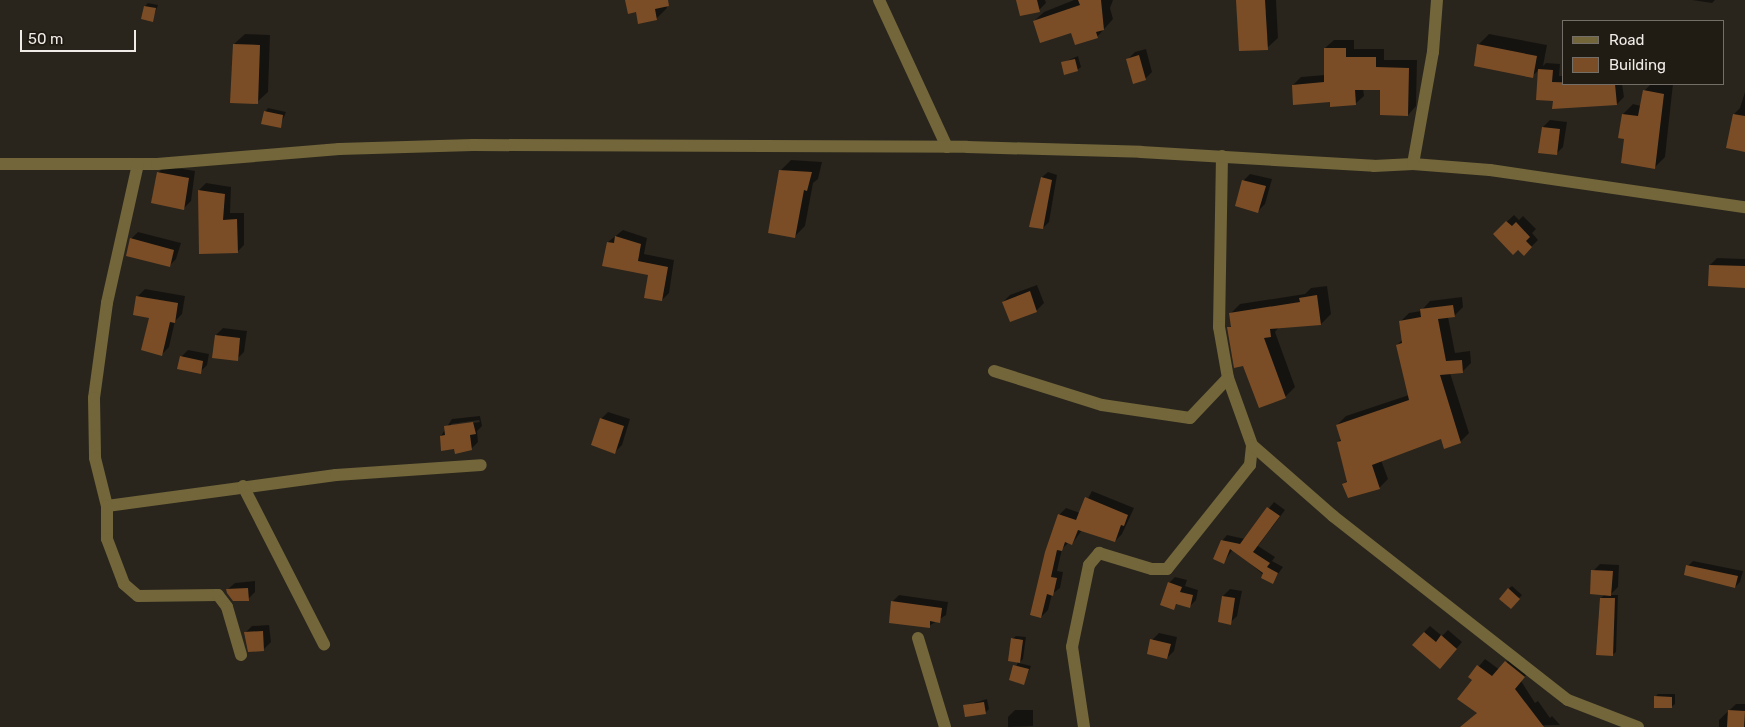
<!DOCTYPE html>
<style>
body{margin:0}
#map{position:relative;width:1745px;height:727px;overflow:hidden;background:#29251d;font-family:Rubik,sans-serif}
div>[style]{position:absolute}
.shadow>*{inset:0;background:#0007}
.building>*{inset:0;background:#7b4d26}
.minor>*{height:12px;margin:-6px;padding:0 6px;transform-origin:6px;border-radius:6px;background:#72663a}
span{translate:-50% -50%;white-space:nowrap;text-align:center;line-height:1.15;-webkit-text-stroke:4px #201b13;paint-order:stroke}
.legend{position:absolute;left:1562px;top:20px;width:162px;height:65px;box-sizing:border-box;background:#201b13;border:1px solid #736f68;margin:0;padding:6px 9px;list-style:none;font-size:15px;color:#efece7}
.legend li{display:flex;align-items:center;gap:10px;height:25px}
.legend b{width:25px;border:1px solid #736f68}
.scale{position:absolute;left:20px;top:30px;width:116px;height:22px;box-sizing:border-box;border:2px solid #efece7;border-top:0;padding-left:6px;font-size:15px;line-height:18px;white-space:nowrap;color:#efece7;-webkit-text-stroke:4px #201b13;paint-order:stroke}
</style>
<div id="map">
<div class="shadow">
<div style="clip-path:polygon(627px 0,665px 0,667px 8px,656px 19px,637px 11px)"></div>
<div style="clip-path:polygon(1018px 0,1045px 0,1046px 3px,1039px 10px)"></div>
<div style="clip-path:polygon(1074px 0,1113px 0,1110px 8px,1113px 19px,1097px 37px,1034px 21px,1044px 12px)"></div>
<div style="clip-path:polygon(1237px 0,1276px 0,1278px 38px,1267px 48px)"></div>
<div style="clip-path:polygon(1692px 0,1715px 0,1712px 3px)"></div>
<div style="clip-path:polygon(148px 3px,158px 5px,152px 21px,145px 6px)"></div>
<div style="clip-path:polygon(245px 34px,270px 35px,268px 92px,257px 102px,234px 44px)"></div>
<div style="clip-path:polygon(1489px 34px,1547px 45px,1543px 66px,1546px 63px,1560px 64px,1559px 76px,1564px 76px,1564px 84px,1622px 84px,1624px 97px,1617px 104px,1554px 100px,1540px 69px,1532px 76px,1478px 45px)"></div>
<div style="clip-path:polygon(1334px 40px,1354px 40px,1354px 49px,1384px 49px,1384px 60px,1417px 60px,1416px 106px,1408px 115px,1382px 89px,1363px 88px,1364px 96px,1355px 104px,1331px 101px,1293px 85px,1301px 77px,1325px 75px,1325px 48px)"></div>
<div style="clip-path:polygon(1146px 49px,1152px 72px,1145px 79px,1128px 59px,1135px 52px)"></div>
<div style="clip-path:polygon(1078px 56px,1081px 67px,1077px 70px,1062px 63px)"></div>
<div style="clip-path:polygon(1651px 84px,1673px 84px,1665px 157px,1655px 167px,1626px 138px,1623px 114px,1633px 104px,1641px 106px,1644px 91px)"></div>
<div style="clip-path:polygon(1745px 92px,1745px 151px,1734px 114px,1740px 108px)"></div>
<div style="clip-path:polygon(268px 108px,286px 112px,280px 126px,265px 112px)"></div>
<div style="clip-path:polygon(1550px 120px,1567px 122px,1563px 147px,1556px 154px,1543px 127px)"></div>
<div style="clip-path:polygon(791px 160px,822px 162px,818px 179px,813px 183px,805px 226px,794px 237px,780px 171px)"></div>
<div style="clip-path:polygon(165px 166px,195px 171px,191px 201px,184px 208px,158px 173px)"></div>
<div style="clip-path:polygon(1048px 172px,1057px 175px,1049px 222px,1043px 228px,1042px 177px)"></div>
<div style="clip-path:polygon(1250px 174px,1272px 179px,1265px 204px,1258px 211px,1243px 181px)"></div>
<div style="clip-path:polygon(206px 183px,231px 187px,230px 213px,244px 213px,244px 245px,237px 252px,199px 190px)"></div>
<div style="clip-path:polygon(1514px 215px,1519px 220px,1523px 216px,1536px 229px,1532px 233px,1538px 240px,1524px 254px,1494px 234px)"></div>
<div style="clip-path:polygon(623px 230px,647px 238px,644px 254px,674px 260px,669px 293px,662px 300px,650px 274px,604px 265px,608px 242px)"></div>
<div style="clip-path:polygon(138px 232px,181px 243px,176px 259px,169px 266px,131px 239px)"></div>
<div style="clip-path:polygon(1717px 258px,1745px 259px,1745px 287px,1710px 265px)"></div>
<div style="clip-path:polygon(1037px 285px,1044px 303px,1037px 310px,1010px 321px,1003px 302px,1010px 295px)"></div>
<div style="clip-path:polygon(1327px 286px,1331px 314px,1321px 324px,1279px 327px,1275px 332px,1295px 387px,1285px 397px,1229px 328px,1232px 325px,1230px 314px,1240px 304px,1305px 294px,1311px 288px)"></div>
<div style="clip-path:polygon(145px 289px,185px 296px,182px 314px,175px 321px,169px 347px,162px 354px,151px 317px,135px 314px,138px 296px)"></div>
<div style="clip-path:polygon(1462px 297px,1463px 307px,1454px 316px,1448px 317px,1455px 353px,1470px 351px,1471px 363px,1462px 372px,1450px 373px,1469px 433px,1460px 442px,1442px 438px,1381px 460px,1388px 479px,1379px 488px,1343px 484px,1348px 480px,1338px 442px,1341px 439px,1337px 425px,1346px 416px,1409px 395px,1397px 345px,1403px 339px,1400px 322px,1409px 313px,1421px 311px,1430px 301px)"></div>
<div style="clip-path:polygon(223px 328px,247px 331px,244px 352px,237px 359px,216px 335px)"></div>
<div style="clip-path:polygon(188px 350px,209px 354px,207px 365px,200px 372px,181px 357px)"></div>
<div style="clip-path:polygon(608px 412px,630px 419px,622px 445px,615px 452px,601px 419px)"></div>
<div style="clip-path:polygon(evenodd,480px 416px,482px 426px,477px 431px,478px 442px,471px 449px,455px 447px,441px 436px,452px 419px,480px 416px,479px 420px,480px 422px,451px 426px,451px 424px,479px 420px)"></div>
<div style="clip-path:polygon(1092px 491px,1134px 508px,1122px 534px,1115px 541px,1082px 530px,1072px 544px,1068px 543px,1062px 549px,1057px 571px,1063px 572px,1060px 588px,1052px 594px,1048px 610px,1041px 617px,1059px 515px,1066px 508px,1080px 513px)"></div>
<div style="clip-path:polygon(1274px 502px,1285px 510px,1258px 546px,1275px 557px,1272px 561px,1283px 567px,1272px 582px,1233px 549px,1224px 562px,1222px 541px,1227px 535px,1245px 539px)"></div>
<div style="clip-path:polygon(1693px 561px,1743px 571px,1740px 582px,1735px 587px,1688px 566px)"></div>
<div style="clip-path:polygon(1600px 564px,1619px 565px,1618px 587px,1610px 595px,1618px 595px,1616px 652px,1612px 655px,1601px 598px,1605px 594px,1593px 571px)"></div>
<div style="clip-path:polygon(1175px 577px,1187px 580px,1185px 586px,1198px 590px,1196px 600px,1190px 606px,1178px 603px,1173px 608px,1169px 583px)"></div>
<div style="clip-path:polygon(255px 581px,255px 592px,248px 599px,228px 589px,235px 583px)"></div>
<div style="clip-path:polygon(1512px 586px,1522px 595px,1514px 604px,1508px 589px)"></div>
<div style="clip-path:polygon(1230px 589px,1242px 591px,1237px 616px,1230px 623px,1223px 596px)"></div>
<div style="clip-path:polygon(899px 595px,948px 602px,946px 615px,929px 626px,892px 602px)"></div>
<div style="clip-path:polygon(269px 625px,271px 642px,264px 649px,245px 633px,252px 626px)"></div>
<div style="clip-path:polygon(1430px 626px,1442px 636px,1448px 630px,1462px 642px,1446px 661px,1424px 632px)"></div>
<div style="clip-path:polygon(1159px 633px,1177px 637px,1174px 651px,1167px 658px,1152px 640px)"></div>
<div style="clip-path:polygon(1016px 636px,1026px 637px,1023px 659px,1019px 663px,1031px 666px,1024px 683px,1011px 680px,1018px 662px,1012px 639px)"></div>
<div style="clip-path:polygon(1513px 655px,1531px 669px,1521px 681px,1535px 703px,1538px 701px,1550px 718px,1552px 716px,1560px 725px,1464px 727px,1478px 712px,1473px 680px,1470px 677px,1485px 659px,1500px 670px)"></div>
<div style="clip-path:polygon(1658px 694px,1675px 694px,1675px 704px,1671px 707px,1655px 697px)"></div>
<div style="clip-path:polygon(987px 699px,989px 709px,986px 712px,964px 706px)"></div>
<div style="clip-path:polygon(1736px 704px,1745px 704px,1745px 727px,1719px 727px,1719px 720px)"></div>
<div style="clip-path:polygon(1015px 710px,1033px 710px,1033px 726px,1008px 727px,1008px 717px)"></div>
</div>
<div class="building">
<div style="clip-path:polygon(625px 0,668px 0,669px 6px,655px 9px,657px 20px,638px 24px,636px 12px,628px 14px)"></div>
<div style="clip-path:polygon(1016px 0,1037px 0,1040px 12px,1020px 16px)"></div>
<div style="clip-path:polygon(1078px 0,1101px 0,1104px 30px,1096px 32px,1098px 38px,1075px 45px,1071px 33px,1040px 43px,1033px 21px,1080px 5px)"></div>
<div style="clip-path:polygon(1236px 0,1265px 0,1268px 50px,1239px 51px)"></div>
<div style="clip-path:polygon(144px 6px,156px 8px,153px 22px,141px 19px)"></div>
<div style="clip-path:polygon(233px 44px,260px 45px,258px 104px,230px 103px)"></div>
<div style="clip-path:polygon(1477px 44px,1537px 56px,1533px 78px,1474px 66px)"></div>
<div style="clip-path:polygon(1324px 48px,1346px 48px,1346px 57px,1376px 57px,1376px 67px,1409px 68px,1408px 116px,1380px 115px,1380px 90px,1355px 90px,1356px 105px,1330px 107px,1330px 102px,1293px 105px,1292px 85px,1324px 82px)"></div>
<div style="clip-path:polygon(1139px 55px,1146px 80px,1133px 84px,1126px 59px)"></div>
<div style="clip-path:polygon(1075px 59px,1078px 71px,1064px 75px,1061px 62px)"></div>
<div style="clip-path:polygon(1538px 69px,1553px 70px,1552px 82px,1615px 84px,1617px 105px,1552px 109px,1553px 101px,1536px 100px)"></div>
<div style="clip-path:polygon(1643px 90px,1664px 94px,1655px 169px,1621px 163px,1624px 139px,1618px 138px,1622px 114px,1638px 116px)"></div>
<div style="clip-path:polygon(264px 111px,283px 115px,281px 128px,261px 124px)"></div>
<div style="clip-path:polygon(1733px 114px,1745px 116px,1745px 152px,1726px 148px)"></div>
<div style="clip-path:polygon(1542px 127px,1560px 129px,1557px 155px,1538px 153px)"></div>
<div style="clip-path:polygon(779px 170px,812px 172px,807px 191px,804px 190px,795px 238px,768px 233px)"></div>
<div style="clip-path:polygon(157px 172px,189px 178px,184px 210px,151px 203px)"></div>
<div style="clip-path:polygon(1041px 177px,1052px 180px,1043px 229px,1029px 227px)"></div>
<div style="clip-path:polygon(1242px 180px,1266px 186px,1258px 213px,1235px 206px)"></div>
<div style="clip-path:polygon(198px 190px,225px 194px,223px 220px,237px 219px,238px 253px,199px 254px)"></div>
<div style="clip-path:polygon(1506px 221px,1512px 226px,1516px 222px,1530px 237px,1526px 241px,1532px 247px,1524px 256px,1518px 250px,1513px 255px,1493px 234px)"></div>
<div style="clip-path:polygon(615px 236px,641px 244px,638px 261px,668px 267px,662px 301px,644px 298px,648px 275px,602px 266px,607px 242px,614px 243px)"></div>
<div style="clip-path:polygon(130px 238px,174px 250px,170px 267px,126px 256px)"></div>
<div style="clip-path:polygon(1709px 265px,1745px 266px,1745px 288px,1708px 286px)"></div>
<div style="clip-path:polygon(1030px 291px,1037px 312px,1010px 322px,1002px 302px)"></div>
<div style="clip-path:polygon(1317px 295px,1321px 325px,1270px 329px,1271px 337px,1264px 338px,1286px 398px,1259px 408px,1243px 366px,1234px 368px,1227px 327px,1231px 327px,1229px 313px,1300px 302px,1299px 298px)"></div>
<div style="clip-path:polygon(136px 296px,178px 303px,175px 323px,170px 322px,162px 356px,141px 350px,149px 318px,133px 315px)"></div>
<div style="clip-path:polygon(1453px 305px,1455px 317px,1438px 319px,1446px 361px,1462px 360px,1463px 373px,1440px 375px,1461px 443px,1444px 449px,1441px 439px,1372px 465px,1380px 489px,1348px 498px,1342px 484px,1347px 482px,1337px 442px,1341px 441px,1336px 425px,1409px 400px,1396px 345px,1402px 343px,1399px 321px,1421px 317px,1420px 309px)"></div>
<div style="clip-path:polygon(215px 335px,240px 338px,238px 361px,212px 358px)"></div>
<div style="clip-path:polygon(180px 356px,203px 361px,201px 374px,177px 369px)"></div>
<div style="clip-path:polygon(600px 418px,624px 426px,615px 454px,591px 445px)"></div>
<div style="clip-path:polygon(473px 422px,476px 434px,470px 435px,472px 450px,455px 454px,454px 449px,441px 451px,440px 436px,445px 435px,444px 426px)"></div>
<div style="clip-path:polygon(1085px 497px,1128px 515px,1124px 526px,1121px 525px,1115px 542px,1078px 530px,1072px 545px,1065px 542px,1062px 551px,1057px 550px,1051px 577px,1057px 578px,1053px 596px,1047px 594px,1041px 618px,1030px 615px,1045px 552px,1058px 514px,1076px 520px)"></div>
<div style="clip-path:polygon(1267px 507px,1280px 516px,1253px 552px,1270px 563px,1267px 567px,1278px 573px,1273px 584px,1261px 578px,1263px 573px,1230px 549px,1224px 564px,1213px 559px,1221px 540px,1240px 544px)"></div>
<div style="clip-path:polygon(1686px 565px,1738px 576px,1735px 588px,1684px 575px)"></div>
<div style="clip-path:polygon(1591px 570px,1613px 571px,1611px 596px,1590px 594px)"></div>
<div style="clip-path:polygon(1168px 582px,1182px 587px,1180px 592px,1193px 595px,1190px 608px,1176px 604px,1174px 610px,1160px 605px)"></div>
<div style="clip-path:polygon(248px 588px,249px 601px,233px 601px,227px 593px,226px 589px)"></div>
<div style="clip-path:polygon(1508px 588px,1520px 599px,1511px 609px,1499px 599px)"></div>
<div style="clip-path:polygon(1222px 596px,1235px 598px,1231px 625px,1218px 622px)"></div>
<div style="clip-path:polygon(1600px 598px,1615px 598px,1613px 656px,1596px 655px)"></div>
<div style="clip-path:polygon(891px 601px,942px 608px,940px 623px,930px 621px,930px 628px,889px 623px)"></div>
<div style="clip-path:polygon(263px 631px,264px 651px,248px 652px,244px 632px)"></div>
<div style="clip-path:polygon(1424px 632px,1436px 642px,1441px 635px,1457px 649px,1440px 669px,1412px 645px)"></div>
<div style="clip-path:polygon(1011px 638px,1023px 640px,1020px 663px,1008px 661px)"></div>
<div style="clip-path:polygon(1150px 639px,1171px 644px,1167px 659px,1147px 654px)"></div>
<div style="clip-path:polygon(1505px 661px,1525px 677px,1515px 689px,1544px 727px,1460px 727px,1477px 713px,1457px 699px,1472px 680px,1468px 677px,1477px 665px,1492px 676px)"></div>
<div style="clip-path:polygon(1013px 665px,1029px 669px,1024px 685px,1009px 680px)"></div>
<div style="clip-path:polygon(1654px 696px,1672px 697px,1672px 708px,1654px 708px)"></div>
<div style="clip-path:polygon(984px 702px,986px 714px,965px 717px,963px 705px)"></div>
<div style="clip-path:polygon(1728px 710px,1745px 711px,1744px 727px,1727px 727px)"></div>
</div>
<div class="minor">
<div style="left:879px;top:0;width:162px;rotate:65.2deg"></div>
<div style="left:1222px;top:156px;width:171px;rotate:91deg"></div>
<div style="left:1219px;top:327px;width:52px;rotate:80deg"></div>
<div style="left:1228px;top:378px;width:71px;rotate:70.3deg"></div>
<div style="left:0;top:164px;width:157px"></div>
<div style="left:157px;top:164px;width:183px;rotate:-4.7deg"></div>
<div style="left:339px;top:149px;width:134px;rotate:-1.7deg"></div>
<div style="left:473px;top:145px;width:494px;rotate:0.2deg"></div>
<div style="left:967px;top:147px;width:174px;rotate:1.6deg"></div>
<div style="left:1141px;top:152px;width:233px;rotate:3.4deg"></div>
<div style="left:1374px;top:166px;width:39px;rotate:-3deg"></div>
<div style="left:1413px;top:164px;width:77px;rotate:4.5deg"></div>
<div style="left:1490px;top:170px;width:258px;rotate:8.3deg"></div>
<div style="left:138px;top:164px;width:142px;rotate:102.6deg"></div>
<div style="left:107px;top:303px;width:96px;rotate:97.8deg"></div>
<div style="left:94px;top:398px;width:60px;rotate:89deg"></div>
<div style="left:95px;top:458px;width:49px;rotate:76deg"></div>
<div style="left:107px;top:506px;width:231px;rotate:-7.7deg"></div>
<div style="left:336px;top:475px;width:145px;rotate:-3.9deg"></div>
<div style="left:1413px;top:164px;width:114px;rotate:-79.9deg"></div>
<div style="left:1433px;top:52px;width:52px;rotate:-85.6deg"></div>
<div style="left:994px;top:371px;width:113px;rotate:17.5deg"></div>
<div style="left:1102px;top:405px;width:89px;rotate:8.4deg"></div>
<div style="left:1190px;top:418px;width:55px;rotate:-46.5deg"></div>
<div style="left:243px;top:486px;width:178px;rotate:62.9deg"></div>
<div style="left:107px;top:506px;width:33px;rotate:90deg"></div>
<div style="left:107px;top:539px;width:48px;rotate:69.3deg"></div>
<div style="left:124px;top:584px;width:18px;rotate:41deg"></div>
<div style="left:138px;top:596px;width:80px;rotate:-0.7deg"></div>
<div style="left:218px;top:595px;width:15px;rotate:53deg"></div>
<div style="left:227px;top:607px;width:50px;rotate:73.7deg"></div>
<div style="left:918px;top:638px;width:93px;rotate:73.1deg"></div>
<div style="left:1084px;top:727px;width:81px;rotate:-98.5deg"></div>
<div style="left:1072px;top:647px;width:84px;rotate:-78.3deg"></div>
<div style="left:1089px;top:565px;width:16px;rotate:-50deg"></div>
<div style="left:1099px;top:553px;width:55px;rotate:16.8deg"></div>
<div style="left:1152px;top:569px;width:15px"></div>
<div style="left:1167px;top:569px;width:133px;rotate:-51.4deg"></div>
<div style="left:1250px;top:465px;width:20px;rotate:-84deg"></div>
<div style="left:1252px;top:445px;width:108px;rotate:41.2deg"></div>
<div style="left:1333px;top:516px;width:298px;rotate:38.1deg"></div>
<div style="left:1568px;top:700px;width:75px;rotate:21.1deg"></div>
</div>
<ul class="legend">
<li><b style="height:6px;background:#72663a"></b>Road</li>
<li><b style="height:14px;background:#7b4d26"></b>Building</li>
</ul>
<div class="scale">50 m</div>
</div>
